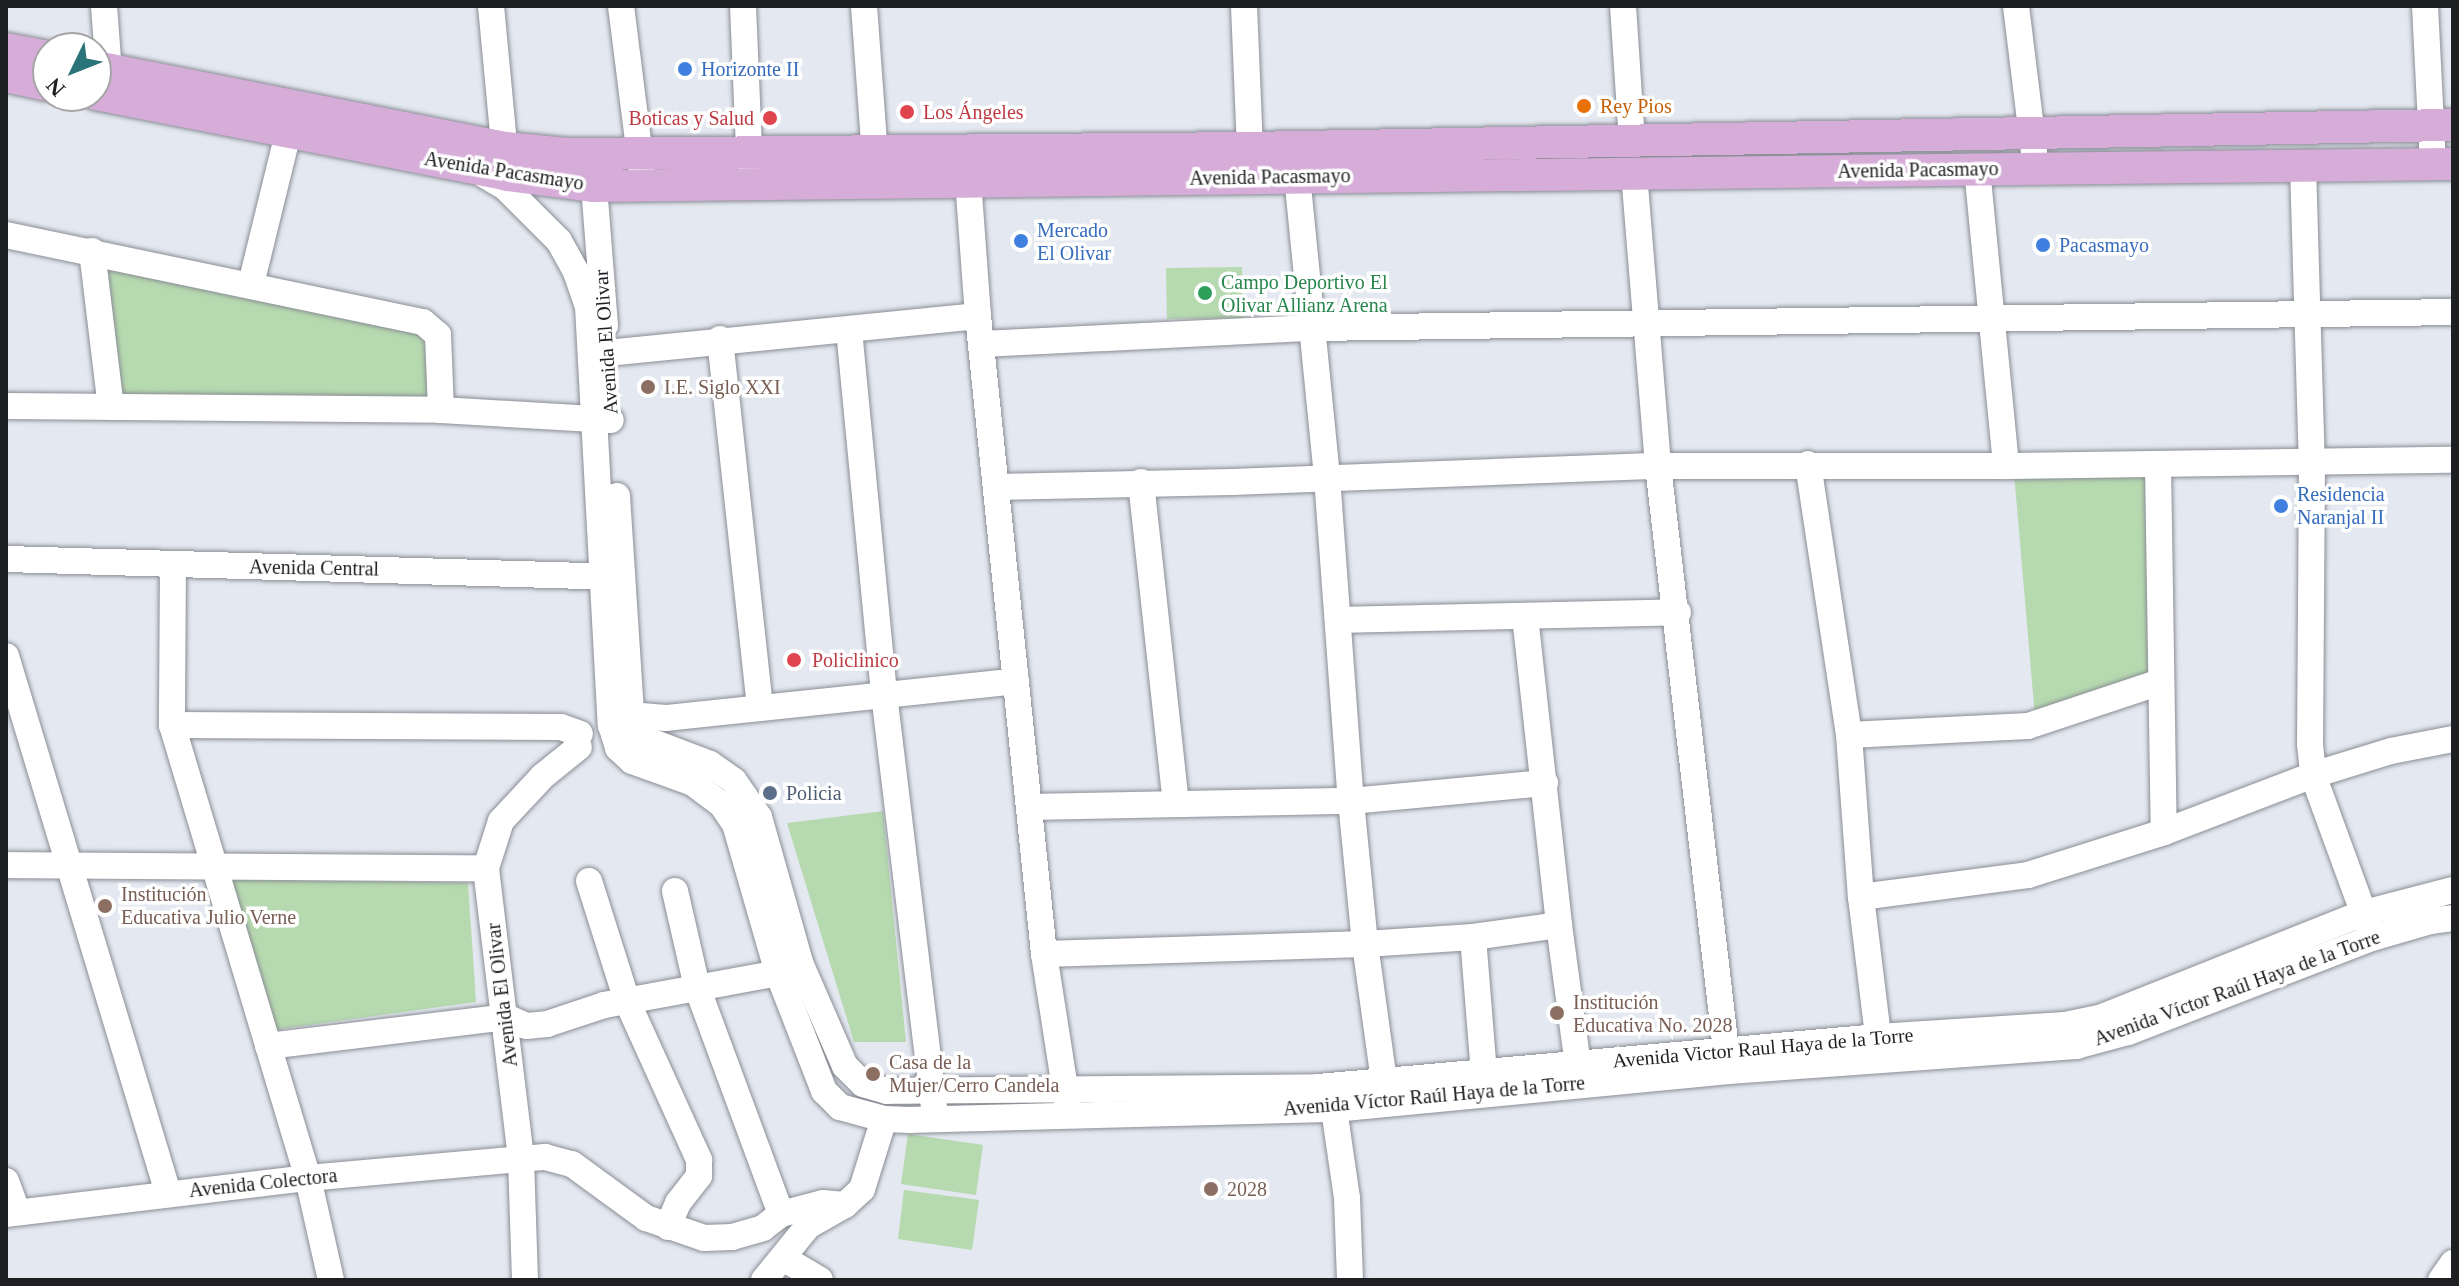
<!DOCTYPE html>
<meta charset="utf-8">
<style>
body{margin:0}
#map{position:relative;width:2459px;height:1286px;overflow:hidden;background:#e4e8f0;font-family:Georgia,serif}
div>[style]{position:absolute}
.green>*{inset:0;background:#b6d9af}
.roads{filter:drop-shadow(0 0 2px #8a8d95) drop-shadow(0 0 2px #8a8d95)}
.minor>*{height:26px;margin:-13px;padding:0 13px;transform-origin:13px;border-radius:13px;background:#fff}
.major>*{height:32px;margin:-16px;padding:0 16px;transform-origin:16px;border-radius:16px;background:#d6add8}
.dots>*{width:22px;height:22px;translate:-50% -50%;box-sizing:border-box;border:4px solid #fff;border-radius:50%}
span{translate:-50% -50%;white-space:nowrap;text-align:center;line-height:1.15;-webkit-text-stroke:7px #fff;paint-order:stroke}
.shop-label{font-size:20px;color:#366cbe}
.left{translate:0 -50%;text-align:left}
.food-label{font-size:20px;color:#c56008}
.health-label{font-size:20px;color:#be3a42}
.right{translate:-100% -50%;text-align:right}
.street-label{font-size:20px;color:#1d1f22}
.leisure-label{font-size:20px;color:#27864d}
.education-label{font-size:20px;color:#785e54}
.service-label{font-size:20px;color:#4e5e75}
.frame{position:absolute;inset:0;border:8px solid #1d1f22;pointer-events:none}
.north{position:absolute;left:32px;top:32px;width:80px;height:80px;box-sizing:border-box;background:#fff;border:2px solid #a5a5a7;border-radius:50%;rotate:227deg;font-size:22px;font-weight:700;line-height:32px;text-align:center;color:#1d1f22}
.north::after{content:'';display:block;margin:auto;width:28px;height:36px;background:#2a7479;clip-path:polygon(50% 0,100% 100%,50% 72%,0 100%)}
</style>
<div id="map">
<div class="green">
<div style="clip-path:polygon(105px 266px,417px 330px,426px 346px,428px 400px,120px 396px)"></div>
<div style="clip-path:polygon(1242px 267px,1243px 318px,1167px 319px,1166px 268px)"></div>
<div style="clip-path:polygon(2150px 471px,2151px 677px,2035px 717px,2014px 473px)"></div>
<div style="clip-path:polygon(883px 811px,906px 1042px,854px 1042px,787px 823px)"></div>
<div style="clip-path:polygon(226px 879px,468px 883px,476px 1002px,273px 1030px)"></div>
<div style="clip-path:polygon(908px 1134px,983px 1145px,976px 1195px,901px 1184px)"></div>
<div style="clip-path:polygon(904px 1190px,979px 1200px,972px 1250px,898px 1239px)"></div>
</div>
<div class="roads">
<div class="minor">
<div style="left:104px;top:6px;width:80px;rotate:85.7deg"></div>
<div style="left:491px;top:6px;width:161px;rotate:84.6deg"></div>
<div style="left:621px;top:6px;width:168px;rotate:82.8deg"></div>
<div style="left:743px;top:6px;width:164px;rotate:87.6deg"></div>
<div style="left:864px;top:6px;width:163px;rotate:85.8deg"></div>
<div style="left:1244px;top:6px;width:142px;rotate:87.6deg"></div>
<div style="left:1623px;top:6px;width:134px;rotate:86.2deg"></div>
<div style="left:2016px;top:6px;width:164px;rotate:83deg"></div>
<div style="left:2425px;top:6px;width:158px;rotate:87.1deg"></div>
<div style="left:2303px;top:166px;width:297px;rotate:88.3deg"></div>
<div style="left:2312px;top:463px;width:281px;rotate:90.4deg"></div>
<div style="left:2310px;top:744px;width:31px;rotate:84deg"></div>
<div style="left:2313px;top:775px;width:163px;rotate:69.9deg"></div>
<div style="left:1977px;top:169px;width:298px;rotate:84.4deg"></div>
<div style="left:1634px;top:173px;width:294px;rotate:85.3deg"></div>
<div style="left:1658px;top:466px;width:588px;rotate:83.36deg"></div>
<div style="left:483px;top:174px;width:27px;rotate:31deg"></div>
<div style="left:506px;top:188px;width:75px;rotate:45deg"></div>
<div style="left:559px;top:241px;width:35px;rotate:61deg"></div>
<div style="left:576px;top:272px;width:36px;rotate:71deg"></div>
<div style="left:588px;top:306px;width:420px;rotate:86.9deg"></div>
<div style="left:611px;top:725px;width:24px;rotate:73deg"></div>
<div style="left:618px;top:748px;width:19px;rotate:43deg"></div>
<div style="left:632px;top:761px;width:65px;rotate:19.8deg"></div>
<div style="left:693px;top:783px;width:36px;rotate:37deg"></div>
<div style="left:722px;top:805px;width:23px;rotate:56deg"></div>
<div style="left:735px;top:824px;width:155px;rotate:73.9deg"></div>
<div style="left:778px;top:973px;width:127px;rotate:68.7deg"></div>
<div style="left:824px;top:1091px;width:23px;rotate:45deg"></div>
<div style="left:840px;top:1107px;width:46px;rotate:15.3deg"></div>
<div style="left:884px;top:1119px;width:26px;rotate:2deg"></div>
<div style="left:910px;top:1120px;width:424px;rotate:-1.5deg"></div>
<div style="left:1334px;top:1109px;width:397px;rotate:-5.5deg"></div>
<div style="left:1729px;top:1071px;width:348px;rotate:-4.1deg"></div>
<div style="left:2076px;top:1046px;width:54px;rotate:-15.1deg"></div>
<div style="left:2128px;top:1032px;width:261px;rotate:-21.1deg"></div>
<div style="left:2372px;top:938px;width:60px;rotate:-16.3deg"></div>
<div style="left:2430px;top:921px;width:23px;rotate:-7deg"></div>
<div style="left:1297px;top:176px;width:302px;rotate:84.3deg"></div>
<div style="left:1327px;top:477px;width:325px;rotate:85.8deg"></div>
<div style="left:1351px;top:801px;width:144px;rotate:84.4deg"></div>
<div style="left:1365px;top:944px;width:153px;rotate:82.1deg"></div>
<div style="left:968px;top:180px;width:136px;rotate:85.8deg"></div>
<div style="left:978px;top:316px;width:641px;rotate:84.09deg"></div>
<div style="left:1044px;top:954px;width:155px;rotate:81.1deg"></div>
<div style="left:594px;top:186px;width:140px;rotate:85.5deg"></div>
<div style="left:6px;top:235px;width:426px;rotate:11.8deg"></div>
<div style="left:423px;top:322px;width:20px;rotate:41deg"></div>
<div style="left:438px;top:335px;width:75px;rotate:87.7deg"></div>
<div style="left:92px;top:251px;width:157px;rotate:83.1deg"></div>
<div style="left:251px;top:284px;width:155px;rotate:-76.2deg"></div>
<div style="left:849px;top:330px;width:366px;rotate:84.5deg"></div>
<div style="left:884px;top:694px;width:418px;rotate:83.1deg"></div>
<div style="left:720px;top:339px;width:371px;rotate:83.8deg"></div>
<div style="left:982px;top:344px;width:330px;rotate:-2.8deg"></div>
<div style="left:1312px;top:328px;width:1141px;rotate:-0.8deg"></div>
<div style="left:607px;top:353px;width:373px;rotate:-5.7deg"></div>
<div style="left:6px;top:406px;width:435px;rotate:0.5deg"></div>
<div style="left:441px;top:410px;width:170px;rotate:3.4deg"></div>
<div style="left:1808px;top:464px;width:274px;rotate:81.4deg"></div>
<div style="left:1849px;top:735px;width:162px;rotate:85.8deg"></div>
<div style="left:1861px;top:897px;width:155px;rotate:83deg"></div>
<div style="left:2158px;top:465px;width:367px;rotate:89.1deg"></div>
<div style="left:1141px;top:482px;width:323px;rotate:83.8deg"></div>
<div style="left:996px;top:487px;width:236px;rotate:-1.2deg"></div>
<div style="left:1232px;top:482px;width:426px;rotate:-2.2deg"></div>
<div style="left:1658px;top:466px;width:348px"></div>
<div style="left:2006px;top:466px;width:447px;rotate:-0.8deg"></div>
<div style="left:617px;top:496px;width:218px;rotate:86.3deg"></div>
<div style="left:631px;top:714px;width:24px;rotate:71deg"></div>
<div style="left:639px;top:737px;width:76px;rotate:20.8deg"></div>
<div style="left:710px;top:764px;width:29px;rotate:35deg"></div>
<div style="left:734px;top:781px;width:44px;rotate:55.2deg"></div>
<div style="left:759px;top:817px;width:154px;rotate:74.2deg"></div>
<div style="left:801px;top:965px;width:110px;rotate:66.5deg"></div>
<div style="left:845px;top:1066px;width:25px;rotate:45deg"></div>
<div style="left:863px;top:1084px;width:25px;rotate:16deg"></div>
<div style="left:887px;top:1091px;width:431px;rotate:-0.5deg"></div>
<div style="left:1318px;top:1087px;width:562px;rotate:-5.1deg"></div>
<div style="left:1878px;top:1037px;width:187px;rotate:-3.7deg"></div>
<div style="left:2065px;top:1025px;width:38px;rotate:-12deg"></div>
<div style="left:2102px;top:1017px;width:282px;rotate:-21.7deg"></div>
<div style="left:2364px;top:913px;width:92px;rotate:-14.5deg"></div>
<div style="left:6px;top:559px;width:612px;rotate:1.68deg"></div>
<div style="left:173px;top:564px;width:161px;rotate:90.4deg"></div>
<div style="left:172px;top:725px;width:473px;rotate:73.3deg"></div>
<div style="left:308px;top:1178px;width:105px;rotate:77.3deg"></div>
<div style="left:1525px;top:616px;width:311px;rotate:83.7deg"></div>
<div style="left:1559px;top:925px;width:157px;rotate:82.3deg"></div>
<div style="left:1338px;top:620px;width:340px;rotate:-1.3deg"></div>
<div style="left:6px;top:656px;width:561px;rotate:73.21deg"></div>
<div style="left:617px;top:714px;width:49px;rotate:4.7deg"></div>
<div style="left:666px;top:718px;width:352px;rotate:-6deg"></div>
<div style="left:172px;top:725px;width:389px;rotate:0.3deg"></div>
<div style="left:561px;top:727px;width:20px;rotate:20deg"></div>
<div style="left:1849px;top:735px;width:179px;rotate:-2.9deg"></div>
<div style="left:2028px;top:726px;width:139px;rotate:-18.4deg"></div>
<div style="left:1029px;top:807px;width:322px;rotate:-1.1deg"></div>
<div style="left:1351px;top:801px;width:195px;rotate:-5.3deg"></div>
<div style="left:6px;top:865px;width:480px;rotate:0.4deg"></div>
<div style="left:589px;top:881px;width:126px;rotate:72.4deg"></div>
<div style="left:627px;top:1001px;width:175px;rotate:65.6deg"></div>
<div style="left:699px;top:1160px;width:16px;rotate:90deg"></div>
<div style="left:699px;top:1176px;width:34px;rotate:128deg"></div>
<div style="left:678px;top:1203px;width:26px;rotate:113deg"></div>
<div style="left:675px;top:891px;width:98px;rotate:77.1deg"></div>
<div style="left:697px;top:987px;width:242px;rotate:69.7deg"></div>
<div style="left:1861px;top:897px;width:168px;rotate:-7.5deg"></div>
<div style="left:2028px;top:875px;width:143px;rotate:-17.5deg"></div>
<div style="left:2164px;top:832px;width:160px;rotate:-20.9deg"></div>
<div style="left:2313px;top:775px;width:82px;rotate:-17.1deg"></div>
<div style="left:2391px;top:751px;width:63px;rotate:-11deg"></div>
<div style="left:1473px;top:937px;width:149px;rotate:85.4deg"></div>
<div style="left:1044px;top:954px;width:321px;rotate:-1.8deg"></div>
<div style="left:1365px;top:944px;width:108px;rotate:-3.7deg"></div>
<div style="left:1473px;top:937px;width:87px;rotate:-7.9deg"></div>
<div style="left:268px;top:1046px;width:240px;rotate:-6.9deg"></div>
<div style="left:506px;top:1017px;width:22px;rotate:24deg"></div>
<div style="left:526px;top:1026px;width:21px;rotate:-5deg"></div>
<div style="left:547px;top:1024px;width:60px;rotate:-18.4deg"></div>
<div style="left:604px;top:1005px;width:177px;rotate:-10.4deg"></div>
<div style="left:1334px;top:1109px;width:90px;rotate:81.7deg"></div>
<div style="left:1347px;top:1198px;width:82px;rotate:87.9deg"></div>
<div style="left:6px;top:1181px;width:33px;rotate:70deg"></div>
<div style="left:6px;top:1214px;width:304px;rotate:-6.8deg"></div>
<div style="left:308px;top:1178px;width:238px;rotate:-5.1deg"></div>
<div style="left:545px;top:1157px;width:28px;rotate:15deg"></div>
<div style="left:572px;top:1164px;width:92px;rotate:36.1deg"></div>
<div style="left:646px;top:1218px;width:61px;rotate:19deg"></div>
<div style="left:704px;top:1238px;width:28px;rotate:-2deg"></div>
<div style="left:732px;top:1237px;width:32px;rotate:-16deg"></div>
<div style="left:763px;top:1228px;width:23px;rotate:-38deg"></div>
<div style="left:781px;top:1214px;width:43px;rotate:-14.7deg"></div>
<div style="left:823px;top:1203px;width:22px;rotate:5deg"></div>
<div style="left:783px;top:1258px;width:43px;rotate:30.7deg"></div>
<div style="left:525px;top:1280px;width:122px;rotate:-91.9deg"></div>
<div style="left:521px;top:1158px;width:292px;rotate:-96.9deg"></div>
<div style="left:486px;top:868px;width:49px;rotate:-72.3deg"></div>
<div style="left:501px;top:821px;width:62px;rotate:-47deg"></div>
<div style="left:543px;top:776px;width:46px;rotate:-38.9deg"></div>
<div style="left:764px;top:1280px;width:70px;rotate:-50.8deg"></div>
<div style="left:808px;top:1226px;width:43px;rotate:-29.6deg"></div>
<div style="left:845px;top:1205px;width:23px;rotate:-43deg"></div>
<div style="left:862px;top:1189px;width:73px;rotate:-72.6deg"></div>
<div style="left:2441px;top:1280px;width:21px;rotate:-55deg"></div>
</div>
<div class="major">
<div style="left:6px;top:49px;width:43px;rotate:10.8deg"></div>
<div style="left:96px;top:67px;width:417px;rotate:11.2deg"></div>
<div style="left:505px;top:148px;width:62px;rotate:5.5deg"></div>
<div style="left:567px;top:154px;width:683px;rotate:-0.5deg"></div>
<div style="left:1250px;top:148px;width:1203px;rotate:-1.1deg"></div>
<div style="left:6px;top:76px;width:43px;rotate:12.1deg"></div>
<div style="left:96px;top:94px;width:419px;rotate:11.1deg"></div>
<div style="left:507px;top:175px;width:88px;rotate:7.2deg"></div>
<div style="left:594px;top:186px;width:1859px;rotate:-0.68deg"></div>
</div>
</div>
<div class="dots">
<div style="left:685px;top:69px;background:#3f7fe0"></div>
<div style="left:1584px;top:106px;background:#e8710a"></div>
<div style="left:907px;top:112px;background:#e0444e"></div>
<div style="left:770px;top:118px;background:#e0444e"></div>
<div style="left:1021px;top:241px;background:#3f7fe0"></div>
<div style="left:2043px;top:245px;background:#3f7fe0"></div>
<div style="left:1205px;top:293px;background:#2e9e5b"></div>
<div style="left:648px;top:387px;background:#8d6e63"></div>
<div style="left:2281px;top:506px;background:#3f7fe0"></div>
<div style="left:794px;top:660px;background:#e0444e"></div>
<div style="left:770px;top:793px;background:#5c6f8a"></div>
<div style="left:105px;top:906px;background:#8d6e63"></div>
<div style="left:1557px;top:1013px;background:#8d6e63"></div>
<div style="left:873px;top:1074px;background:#8d6e63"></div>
<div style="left:1211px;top:1189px;background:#8d6e63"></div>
</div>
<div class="shop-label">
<span class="left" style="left:701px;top:69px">Horizonte II</span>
<span class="left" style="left:1037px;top:242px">Mercado<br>El Olivar</span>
<span class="left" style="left:2059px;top:245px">Pacasmayo</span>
<span class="left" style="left:2297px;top:506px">Residencia<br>Naranjal II</span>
</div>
<div class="food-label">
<span class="left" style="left:1600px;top:106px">Rey Pios</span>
</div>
<div class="health-label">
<span class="left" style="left:923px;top:112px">Los Ángeles</span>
<span class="right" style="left:754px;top:118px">Boticas y Salud</span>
<span class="left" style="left:812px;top:660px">Policlinico</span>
</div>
<div class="street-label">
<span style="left:1918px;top:170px;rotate:-1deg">Avenida Pacasmayo</span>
<span style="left:504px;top:171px;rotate:9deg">Avenida Pacasmayo</span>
<span style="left:1270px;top:177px;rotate:-1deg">Avenida Pacasmayo</span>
<span style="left:606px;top:342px;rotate:-94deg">Avenida El Olivar</span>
<span style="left:314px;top:568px;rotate:1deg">Avenida Central</span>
<span style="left:2237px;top:988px;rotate:-20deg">Avenida Víctor Raúl Haya de la Torre</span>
<span style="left:502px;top:995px;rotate:-97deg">Avenida El Olivar</span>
<span style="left:1763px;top:1048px;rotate:-5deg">Avenida Victor Raul Haya de la Torre</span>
<span style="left:1434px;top:1096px;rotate:-5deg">Avenida Víctor Raúl Haya de la Torre</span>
<span style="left:263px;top:1183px;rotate:-6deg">Avenida Colectora</span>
</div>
<div class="leisure-label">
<span class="left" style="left:1221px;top:294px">Campo Deportivo El<br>Olivar Allianz Arena</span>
</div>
<div class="education-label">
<span class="left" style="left:664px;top:387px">I.E. Siglo XXI</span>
<span class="left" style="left:121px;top:906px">Institución<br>Educativa Julio Verne</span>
<span class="left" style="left:1573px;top:1014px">Institución<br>Educativa No. 2028</span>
<span class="left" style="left:889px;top:1074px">Casa de la<br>Mujer/Cerro Candela</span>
<span class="left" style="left:1227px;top:1189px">2028</span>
</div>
<div class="service-label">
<span class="left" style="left:786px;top:793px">Policia</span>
</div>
<div class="frame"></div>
<div class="north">N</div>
</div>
